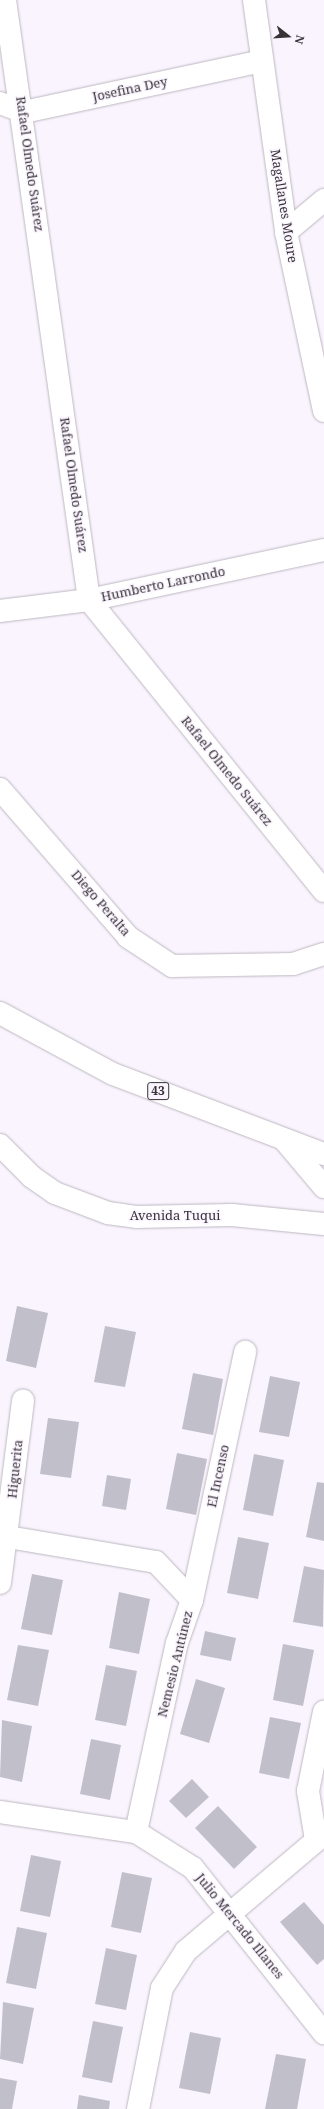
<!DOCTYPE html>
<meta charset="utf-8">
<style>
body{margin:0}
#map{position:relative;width:324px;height:2109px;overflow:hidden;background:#faf4fe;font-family:"Noto Serif",serif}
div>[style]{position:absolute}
.building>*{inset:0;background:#c1c0ca}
.roads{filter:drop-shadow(0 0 1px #bdb7c0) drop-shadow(0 0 1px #bdb7c0)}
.minor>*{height:22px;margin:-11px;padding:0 11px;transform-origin:11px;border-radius:11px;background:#fff}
.major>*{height:22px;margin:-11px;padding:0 11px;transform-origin:11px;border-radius:11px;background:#fff}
span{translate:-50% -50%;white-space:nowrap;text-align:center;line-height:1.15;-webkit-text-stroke:3px #faf4fe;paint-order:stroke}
.shield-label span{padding:1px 3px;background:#faf4fe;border:1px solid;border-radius:3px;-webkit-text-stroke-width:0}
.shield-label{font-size:12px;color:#363337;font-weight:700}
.street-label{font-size:13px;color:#363337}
.north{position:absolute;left:268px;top:16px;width:40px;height:40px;-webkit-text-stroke:3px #faf4fe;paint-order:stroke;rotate:107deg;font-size:11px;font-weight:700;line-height:16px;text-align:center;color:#363337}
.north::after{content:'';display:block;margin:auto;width:14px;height:18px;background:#363337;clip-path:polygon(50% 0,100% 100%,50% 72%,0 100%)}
</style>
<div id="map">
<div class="building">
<div style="clip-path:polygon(17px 1306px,48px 1313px,36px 1368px,6px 1361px)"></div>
<div style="clip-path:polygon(105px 1326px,136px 1332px,125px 1387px,94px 1382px)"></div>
<div style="clip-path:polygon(193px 1373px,223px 1379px,213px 1435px,182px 1429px)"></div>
<div style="clip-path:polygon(270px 1376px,300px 1382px,289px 1437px,259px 1432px)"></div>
<div style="clip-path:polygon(48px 1418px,79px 1422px,71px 1478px,40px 1474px)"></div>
<div style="clip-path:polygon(177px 1453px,207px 1459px,196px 1515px,166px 1509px)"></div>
<div style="clip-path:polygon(254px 1454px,284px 1460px,273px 1516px,243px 1510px)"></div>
<div style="clip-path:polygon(107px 1475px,131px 1479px,126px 1510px,102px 1506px)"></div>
<div style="clip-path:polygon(317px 1482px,324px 1483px,324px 1541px,306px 1537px)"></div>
<div style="clip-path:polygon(238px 1537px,269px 1543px,258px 1599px,227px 1593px)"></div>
<div style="clip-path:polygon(304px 1566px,324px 1570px,323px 1627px,293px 1622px)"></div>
<div style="clip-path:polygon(32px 1574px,63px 1580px,52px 1635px,21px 1629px)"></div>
<div style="clip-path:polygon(119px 1592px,150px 1599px,139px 1654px,109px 1648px)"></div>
<div style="clip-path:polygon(205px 1631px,236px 1638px,231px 1661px,200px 1655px)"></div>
<div style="clip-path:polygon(283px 1644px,314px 1650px,303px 1706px,273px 1700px)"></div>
<div style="clip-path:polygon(18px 1645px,49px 1650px,38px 1706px,7px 1700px)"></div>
<div style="clip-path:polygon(106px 1665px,137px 1671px,126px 1726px,95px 1720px)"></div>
<div style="clip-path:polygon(196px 1679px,225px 1688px,209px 1743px,180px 1734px)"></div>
<div style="clip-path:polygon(270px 1717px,301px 1723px,289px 1779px,259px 1773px)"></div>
<div style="clip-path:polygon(2px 1720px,32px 1726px,22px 1782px,0 1777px)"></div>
<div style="clip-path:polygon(91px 1739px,121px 1745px,110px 1800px,80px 1794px)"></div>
<div style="clip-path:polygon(192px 1779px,209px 1797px,186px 1818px,169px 1801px)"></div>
<div style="clip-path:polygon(218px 1806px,257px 1847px,234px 1869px,195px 1828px)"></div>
<div style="clip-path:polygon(31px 1855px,61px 1861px,50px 1917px,20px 1911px)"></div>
<div style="clip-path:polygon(122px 1872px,152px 1878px,141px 1933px,111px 1927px)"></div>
<div style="clip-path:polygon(304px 1902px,324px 1925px,324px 1959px,317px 1965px,280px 1922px)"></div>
<div style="clip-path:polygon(17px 1927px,47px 1933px,36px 1989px,6px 1983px)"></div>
<div style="clip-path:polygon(106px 1948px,137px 1955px,126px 2010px,95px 2004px)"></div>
<div style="clip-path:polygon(3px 2002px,34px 2008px,23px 2064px,0 2059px)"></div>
<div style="clip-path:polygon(93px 2021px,123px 2027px,112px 2083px,82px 2077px)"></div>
<div style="clip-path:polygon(190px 2032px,221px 2038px,210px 2094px,179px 2088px)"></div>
<div style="clip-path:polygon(276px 2054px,306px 2059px,297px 2109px,265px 2109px)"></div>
<div style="clip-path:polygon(0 2078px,17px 2081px,12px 2109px,0 2109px)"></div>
<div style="clip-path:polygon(79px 2095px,110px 2101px,109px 2109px,77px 2109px)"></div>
</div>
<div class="roads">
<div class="minor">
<div style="left:5px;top:0;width:606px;rotate:82.03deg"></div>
<div style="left:89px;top:600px;width:374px;rotate:51.1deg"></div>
<div style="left:254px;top:0;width:234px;rotate:82.1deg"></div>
<div style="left:286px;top:232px;width:183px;rotate:78deg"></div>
<div style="left:0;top:103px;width:26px;rotate:21deg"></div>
<div style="left:24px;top:112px;width:242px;rotate:-12.1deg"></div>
<div style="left:286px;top:232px;width:50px;rotate:-40.1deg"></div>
<div style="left:0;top:611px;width:90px;rotate:-7deg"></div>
<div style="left:89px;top:600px;width:240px;rotate:-12deg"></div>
<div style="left:0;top:789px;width:196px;rotate:49.1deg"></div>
<div style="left:128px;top:937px;width:53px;rotate:33.4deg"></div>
<div style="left:172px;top:966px;width:121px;rotate:-0.9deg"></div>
<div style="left:293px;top:964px;width:33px;rotate:-18deg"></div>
<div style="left:0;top:1145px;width:45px;rotate:45deg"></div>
<div style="left:32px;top:1177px;width:28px;rotate:35deg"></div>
<div style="left:55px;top:1193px;width:57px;rotate:20.7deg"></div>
<div style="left:108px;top:1213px;width:28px;rotate:8deg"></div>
<div style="left:136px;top:1217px;width:96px;rotate:-1.2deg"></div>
<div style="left:232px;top:1215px;width:92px;rotate:5.6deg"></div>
<div style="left:8px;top:1537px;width:150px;rotate:9.6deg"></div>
<div style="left:156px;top:1562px;width:52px;rotate:46.5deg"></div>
<div style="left:0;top:1583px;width:184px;rotate:-82.8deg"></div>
<div style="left:0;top:1812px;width:137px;rotate:8.4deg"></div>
<div style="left:136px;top:1832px;width:67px;rotate:32.3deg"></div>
<div style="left:193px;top:1868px;width:211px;rotate:51.6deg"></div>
<div style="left:136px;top:1832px;width:193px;rotate:-77.8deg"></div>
<div style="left:177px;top:1643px;width:46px;rotate:-70.8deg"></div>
<div style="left:192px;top:1600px;width:254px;rotate:-77.9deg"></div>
<div style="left:316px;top:1840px;width:50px;rotate:-99.3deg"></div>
<div style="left:308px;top:1791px;width:81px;rotate:-78.6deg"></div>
<div style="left:138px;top:2109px;width:123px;rotate:-78.8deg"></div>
<div style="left:162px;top:1988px;width:44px;rotate:-57deg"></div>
<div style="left:186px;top:1951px;width:181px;rotate:-40.3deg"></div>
</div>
<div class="major">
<div style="left:0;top:1013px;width:128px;rotate:28.4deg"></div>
<div style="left:113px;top:1074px;width:226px;rotate:20.8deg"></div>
<div style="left:286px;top:1142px;width:59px;rotate:49.8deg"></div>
</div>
</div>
<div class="shield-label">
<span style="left:158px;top:1091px">43</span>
</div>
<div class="street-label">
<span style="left:130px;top:89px;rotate:-12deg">Josefina Dey</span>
<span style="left:30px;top:164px;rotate:82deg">Rafael Olmedo Suárez</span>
<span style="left:284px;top:206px;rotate:81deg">Magallanes Moure</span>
<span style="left:74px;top:485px;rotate:82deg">Rafael Olmedo Suárez</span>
<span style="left:163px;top:584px;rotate:-12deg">Humberto Larrondo</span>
<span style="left:227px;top:771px;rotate:51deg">Rafael Olmedo Suárez</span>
<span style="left:101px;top:903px;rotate:49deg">Diego Peralta</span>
<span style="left:175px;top:1215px">Avenida Tuqui</span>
<span style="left:15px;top:1469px;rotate:-84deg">Higuerita</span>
<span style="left:218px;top:1476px;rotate:-78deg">El Incenso</span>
<span style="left:175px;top:1664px;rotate:-76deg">Nemesio Antúnez</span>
<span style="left:240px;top:1926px;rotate:51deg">Julio Mercado Illanes</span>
</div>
<div class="north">N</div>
</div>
